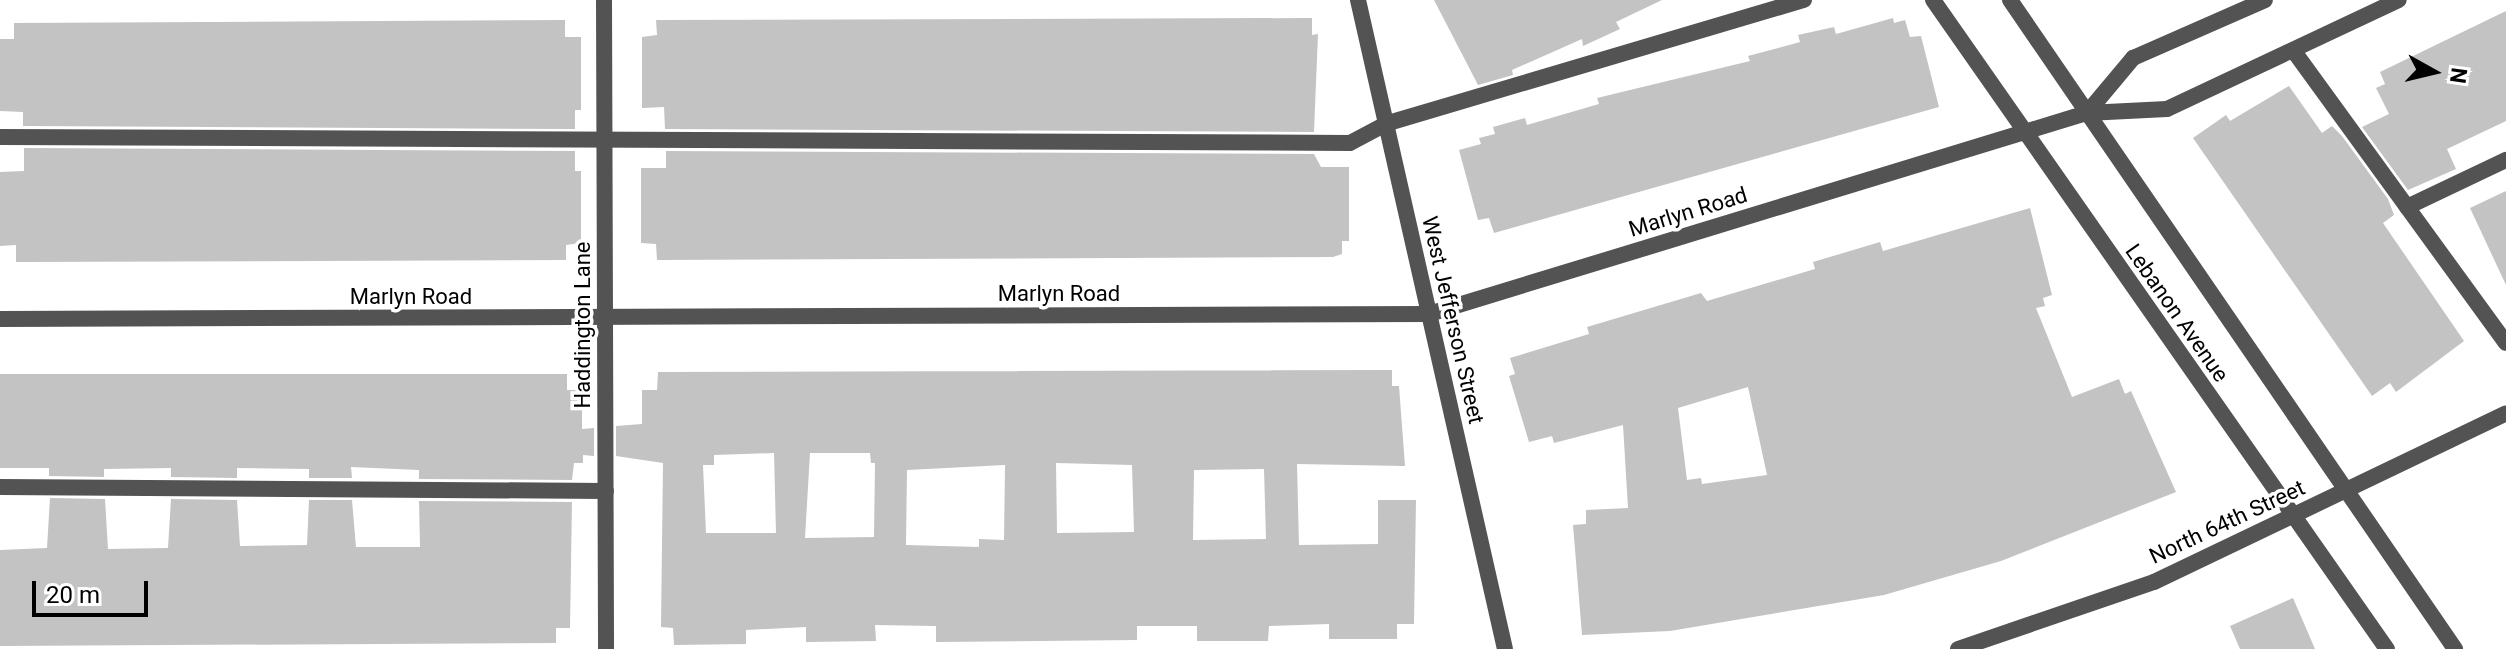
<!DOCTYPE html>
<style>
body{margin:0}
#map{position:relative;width:2506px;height:649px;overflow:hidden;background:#fff;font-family:Roboto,sans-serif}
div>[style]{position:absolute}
.building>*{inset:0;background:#c3c3c3}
.lane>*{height:16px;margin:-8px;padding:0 8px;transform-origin:8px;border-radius:8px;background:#535353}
.street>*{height:16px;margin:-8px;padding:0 8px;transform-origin:8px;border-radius:8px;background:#535353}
span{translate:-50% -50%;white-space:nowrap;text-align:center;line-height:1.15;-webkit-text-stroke:7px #fff;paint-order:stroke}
.street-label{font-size:22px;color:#000}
.north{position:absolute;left:2394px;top:32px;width:80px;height:80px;-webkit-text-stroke:6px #fff;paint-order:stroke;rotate:98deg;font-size:22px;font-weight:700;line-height:32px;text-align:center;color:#000}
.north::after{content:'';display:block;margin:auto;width:28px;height:36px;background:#000;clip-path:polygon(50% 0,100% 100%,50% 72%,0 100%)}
.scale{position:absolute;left:32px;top:581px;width:116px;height:36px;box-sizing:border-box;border:4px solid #000;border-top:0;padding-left:10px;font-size:24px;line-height:28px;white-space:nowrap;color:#000;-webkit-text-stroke:6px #fff;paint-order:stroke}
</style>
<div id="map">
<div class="building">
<div style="clip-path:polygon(1434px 0,1662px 0,1616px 22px,1620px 29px,1583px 46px,1582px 39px,1512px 70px,1513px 75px,1478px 85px)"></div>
<div style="clip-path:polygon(2506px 11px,2506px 121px,2447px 149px,2456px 169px,2408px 190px,2362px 127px,2389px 114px,2376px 88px,2385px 84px,2380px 72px)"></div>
<div style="clip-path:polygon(1312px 18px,1312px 35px,1318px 34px,1314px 132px,665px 129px,664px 107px,642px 108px,642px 37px,657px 35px,656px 20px)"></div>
<div style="clip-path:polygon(1893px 18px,1894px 23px,1905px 20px,1910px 37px,1921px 36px,1939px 107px,1494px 233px,1489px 218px,1478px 220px,1459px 150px,1481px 144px,1479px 138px,1495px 134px,1493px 127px,1525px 118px,1527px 125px,1599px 104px,1597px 98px,1750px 61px,1748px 56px,1800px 42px,1798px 35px,1834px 27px,1836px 34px)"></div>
<div style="clip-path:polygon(565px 20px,565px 37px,581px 37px,581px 110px,575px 110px,575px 129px,23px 126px,23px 112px,0 111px,0 39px,14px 39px,14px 23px)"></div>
<div style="clip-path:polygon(2289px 86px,2322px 133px,2332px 126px,2342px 136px,2388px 199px,2394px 215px,2383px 223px,2464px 341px,2396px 392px,2390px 383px,2372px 396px,2193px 138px,2226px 115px,2230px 121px)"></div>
<div style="clip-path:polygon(24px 148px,575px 151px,575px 171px,581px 171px,581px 243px,566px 245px,566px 260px,16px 262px,16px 245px,0 246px,0 172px,24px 171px)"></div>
<div style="clip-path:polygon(666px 151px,1314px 154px,1321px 167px,1349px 167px,1349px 241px,1342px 241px,1342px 254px,1333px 257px,657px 260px,656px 244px,641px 243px,641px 168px,666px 168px)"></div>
<div style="clip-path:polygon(2506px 191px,2506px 285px,2470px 208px)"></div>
<div style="clip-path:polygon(evenodd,2030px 208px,2052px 295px,2043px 298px,2045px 306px,2036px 308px,2072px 397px,2119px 379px,2125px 394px,2131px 391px,2176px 492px,2001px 561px,1884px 595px,1670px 631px,1582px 635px,1573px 525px,1586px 524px,1586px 510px,1628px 508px,1623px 425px,1554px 443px,1552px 436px,1529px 442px,1509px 376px,1515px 374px,1510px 358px,1589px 334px,1587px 327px,1701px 293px,1707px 301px,1815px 269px,1813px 262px,1880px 242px,1883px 251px,2030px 208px,1748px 387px,1767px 475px,1702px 484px,1701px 478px,1687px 480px,1678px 408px,1748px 387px)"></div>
<div style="clip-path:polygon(evenodd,1392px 370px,1392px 386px,1399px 386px,1405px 466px,1297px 464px,1299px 545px,1378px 544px,1378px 500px,1416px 500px,1414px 624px,1397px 624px,1397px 639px,1329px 639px,1329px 624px,1269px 626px,1268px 641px,1197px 641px,1197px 626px,1137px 626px,1137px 640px,936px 642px,936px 626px,875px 625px,876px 641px,806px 642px,806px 627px,746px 630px,746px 644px,674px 645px,673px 628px,661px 627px,663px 463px,616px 456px,616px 426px,642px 424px,642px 390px,657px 390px,658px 372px,1392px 370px,774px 453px,776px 533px,706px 533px,703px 465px,714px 465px,714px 455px,774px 453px,1392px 370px,810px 453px,870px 453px,871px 463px,875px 463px,874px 537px,805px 538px,810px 453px,1392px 370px,1056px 463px,1132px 465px,1134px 532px,1057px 533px,1056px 463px,1392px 370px,1005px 465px,1004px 540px,979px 539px,979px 547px,906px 545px,907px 470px,1005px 465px,1392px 370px,1264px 469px,1266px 539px,1193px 540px,1194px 470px,1264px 469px)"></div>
<div style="clip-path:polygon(0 374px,567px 374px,567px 390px,582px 390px,582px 429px,594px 428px,594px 456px,583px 455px,583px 463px,574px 463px,572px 480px,419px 479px,419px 470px,351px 467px,352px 478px,309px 478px,309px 469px,237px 468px,237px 478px,171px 477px,171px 468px,104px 469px,104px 477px,49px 476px,49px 468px,0 468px)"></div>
<div style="clip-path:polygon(50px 498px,105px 499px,108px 549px,168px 548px,171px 499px,237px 500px,240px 546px,307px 545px,309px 500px,352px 500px,356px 547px,420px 547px,419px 501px,572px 502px,570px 628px,556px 628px,556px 643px,0 646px,0 550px,47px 548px)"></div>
<div style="clip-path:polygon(2293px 598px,2315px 649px,2240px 649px,2230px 626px)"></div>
</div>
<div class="lane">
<div style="left:2293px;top:50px;width:362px;rotate:54deg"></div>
<div style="left:0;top:137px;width:1350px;rotate:0.25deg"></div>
<div style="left:1350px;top:143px;width:40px;rotate:-28deg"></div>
<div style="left:1385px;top:124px;width:437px;rotate:-16.5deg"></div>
<div style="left:2407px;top:207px;width:110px;rotate:-25.4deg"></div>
<div style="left:0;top:487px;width:606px;rotate:0.38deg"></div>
</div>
<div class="street">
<div style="left:604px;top:0;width:649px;rotate:89.82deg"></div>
<div style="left:1358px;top:0;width:665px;rotate:77.24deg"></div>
<div style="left:1933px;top:0;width:792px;rotate:55.03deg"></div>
<div style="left:2010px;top:0;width:787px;rotate:55.56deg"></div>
<div style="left:2087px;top:113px;width:72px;rotate:-50.1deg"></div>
<div style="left:2133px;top:58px;width:144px;rotate:-23.7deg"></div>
<div style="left:0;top:319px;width:1429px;rotate:-0.2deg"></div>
<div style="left:1429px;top:314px;width:688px;rotate:-16.99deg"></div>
<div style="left:2087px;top:113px;width:80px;rotate:-2.9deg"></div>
<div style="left:2167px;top:109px;width:256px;rotate:-25.2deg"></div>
<div style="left:1958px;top:649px;width:207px;rotate:-18.9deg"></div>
<div style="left:2154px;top:582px;width:390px;rotate:-25.6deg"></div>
</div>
<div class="street-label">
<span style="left:1688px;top:212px;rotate:-17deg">Marlyn Road</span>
<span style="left:1059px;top:294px">Marlyn Road</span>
<span style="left:411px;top:297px">Marlyn Road</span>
<span style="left:2177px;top:313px;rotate:55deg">Lebanon Avenue</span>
<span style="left:1453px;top:320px;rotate:77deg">West Jefferson Street</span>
<span style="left:583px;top:325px;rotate:-90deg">Haddington Lane</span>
<span style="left:2227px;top:522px;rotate:-25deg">North 64th Street</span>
</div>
<div class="north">N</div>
<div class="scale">20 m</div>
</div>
